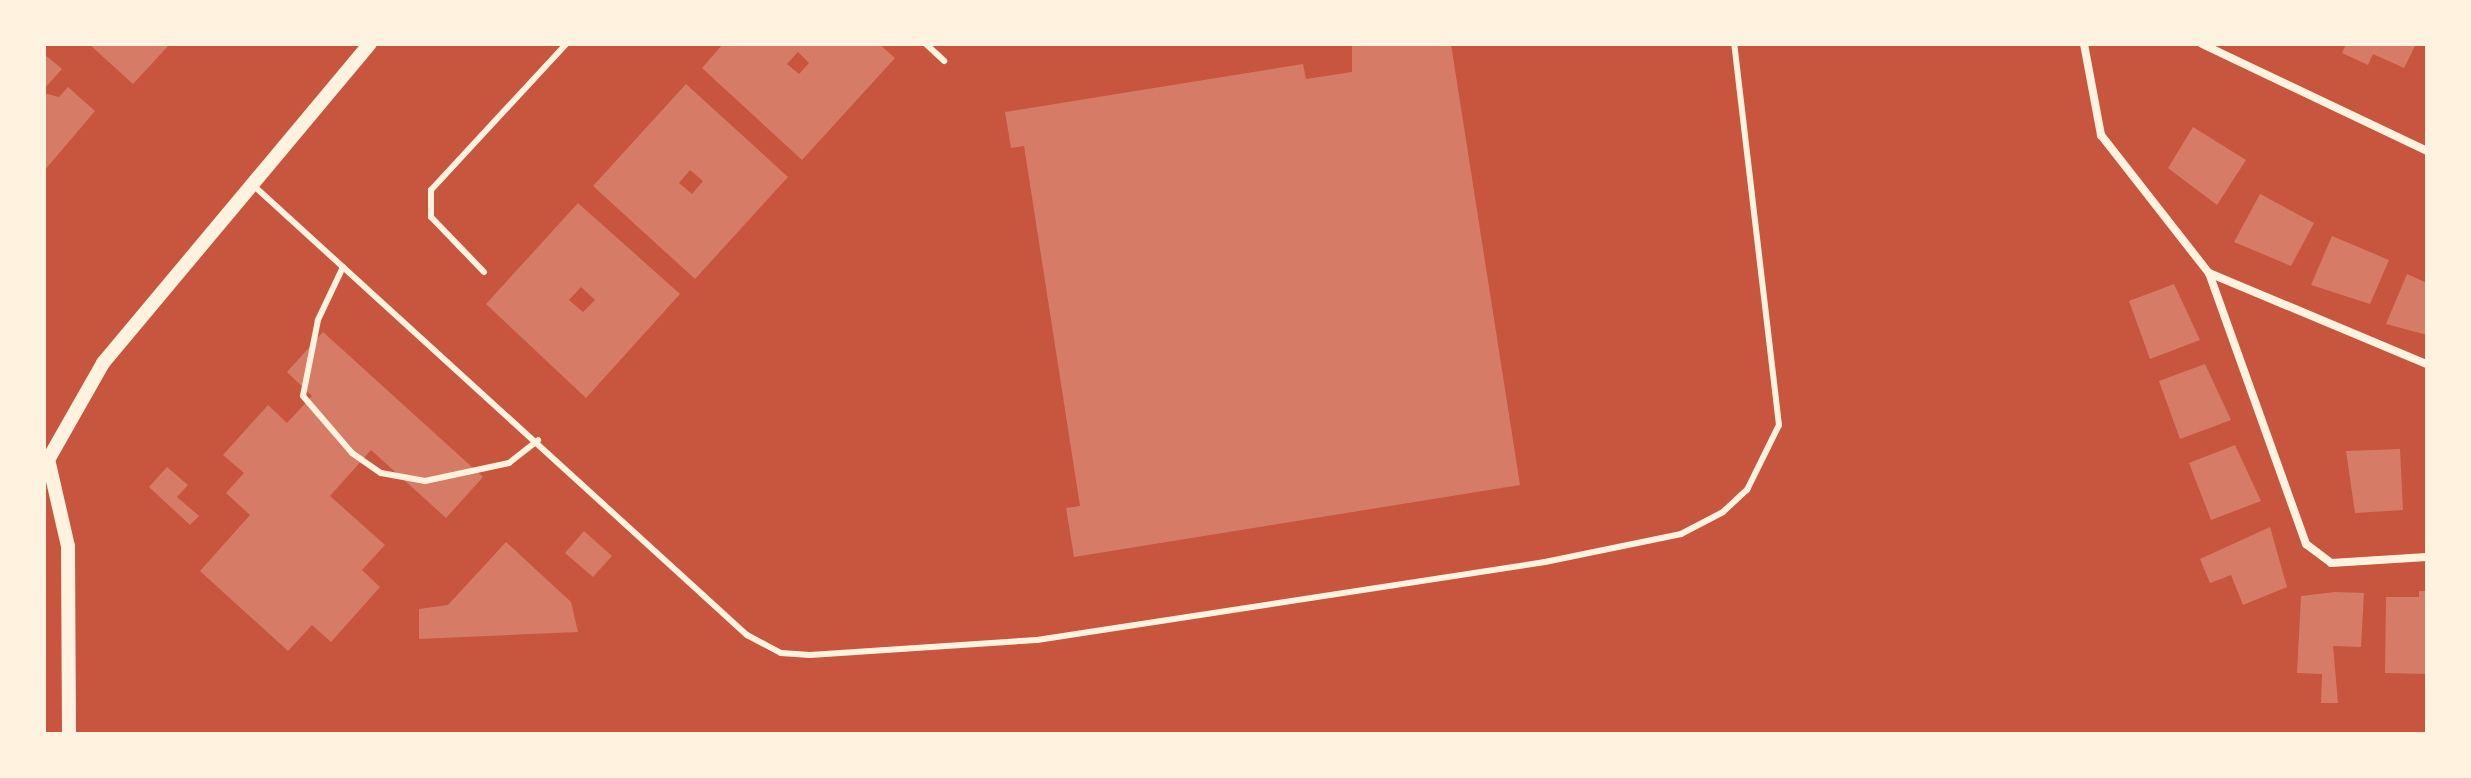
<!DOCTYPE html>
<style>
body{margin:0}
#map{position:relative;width:2471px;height:778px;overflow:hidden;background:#c8553d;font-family:Ubuntu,sans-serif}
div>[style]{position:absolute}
.building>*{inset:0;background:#d67c66}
.service>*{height:6px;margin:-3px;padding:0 3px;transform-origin:3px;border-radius:3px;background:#fff3e0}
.minor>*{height:8px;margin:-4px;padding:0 4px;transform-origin:4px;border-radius:4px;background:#fff3e0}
.tertiary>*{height:14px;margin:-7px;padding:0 7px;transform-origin:7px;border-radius:7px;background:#fff3e0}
span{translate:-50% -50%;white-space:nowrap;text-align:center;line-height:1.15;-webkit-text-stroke:7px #fff3e0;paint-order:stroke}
.frame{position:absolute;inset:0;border:46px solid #fff3e0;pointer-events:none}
</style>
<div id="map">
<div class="building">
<div style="clip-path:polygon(89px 44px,170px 44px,133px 84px)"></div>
<div style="clip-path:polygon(evenodd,723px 44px,879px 44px,895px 58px,802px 160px,702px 68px,723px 44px,798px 52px,809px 63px,799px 74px,787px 64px,798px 52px)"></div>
<div style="clip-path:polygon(1352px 44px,1451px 44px,1520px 485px,1074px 557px,1066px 508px,1080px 506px,1024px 146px,1011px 148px,1005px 112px,1303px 64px,1306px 79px,1352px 72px)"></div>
<div style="clip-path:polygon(2346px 44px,2416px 44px,2404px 68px,2373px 54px,2368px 65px,2342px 53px)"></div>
<div style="clip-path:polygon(44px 54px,62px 69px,44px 89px)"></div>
<div style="clip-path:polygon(evenodd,686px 84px,788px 177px,695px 279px,593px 186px,686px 84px,690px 170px,703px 181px,692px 194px,679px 183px,690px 170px)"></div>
<div style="clip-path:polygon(68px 87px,95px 111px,44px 171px,44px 93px,59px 97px)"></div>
<div style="clip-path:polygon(2193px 127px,2246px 160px,2217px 205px,2168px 168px)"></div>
<div style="clip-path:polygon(2260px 194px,2314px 223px,2291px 266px,2234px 242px)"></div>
<div style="clip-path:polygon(evenodd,578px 203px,680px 294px,586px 398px,486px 304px,578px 203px,581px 287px,595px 300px,583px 312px,569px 300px,581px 287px)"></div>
<div style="clip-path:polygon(2332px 236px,2389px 260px,2370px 304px,2311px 285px)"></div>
<div style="clip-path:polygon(2407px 274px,2427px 283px,2427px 335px,2386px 324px)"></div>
<div style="clip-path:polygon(2174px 284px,2200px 340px,2150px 359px,2129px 301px)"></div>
<div style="clip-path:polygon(323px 332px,483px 477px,446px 518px,371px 450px,330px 496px,385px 545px,362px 570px,380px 587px,331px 642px,312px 625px,288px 651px,200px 571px,250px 515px,226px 493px,244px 473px,223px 455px,268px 405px,287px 423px,312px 396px,287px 372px)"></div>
<div style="clip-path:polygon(2205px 364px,2231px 420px,2180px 439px,2159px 381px)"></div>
<div style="clip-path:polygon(2235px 445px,2261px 501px,2211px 520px,2189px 463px)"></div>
<div style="clip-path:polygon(2400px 449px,2403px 510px,2355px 513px,2346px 451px)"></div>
<div style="clip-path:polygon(167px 467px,188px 485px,177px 497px,199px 516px,190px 525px,149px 487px)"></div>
<div style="clip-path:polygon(2270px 527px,2287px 587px,2243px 605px,2231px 575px,2210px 583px,2200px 559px)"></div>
<div style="clip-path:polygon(584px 531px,612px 556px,593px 577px,565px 553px)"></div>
<div style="clip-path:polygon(506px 542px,571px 602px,578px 632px,419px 639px,419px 609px,448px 605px)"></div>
<div style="clip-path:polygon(2419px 591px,2427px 591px,2427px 674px,2385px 673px,2386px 597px,2419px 597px)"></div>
<div style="clip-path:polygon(2335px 592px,2364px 593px,2361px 647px,2333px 646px,2338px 703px,2321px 703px,2322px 674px,2297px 673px,2301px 596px)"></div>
</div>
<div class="service">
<div style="left:926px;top:44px;width:25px;rotate:43deg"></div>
<div style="left:254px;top:186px;width:667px;rotate:42.33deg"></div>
<div style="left:747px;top:635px;width:38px;rotate:28deg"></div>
<div style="left:781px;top:653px;width:29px;rotate:4deg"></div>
<div style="left:810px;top:655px;width:227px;rotate:-3.8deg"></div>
<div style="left:1037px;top:640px;width:514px;rotate:-8.73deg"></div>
<div style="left:1545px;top:562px;width:139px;rotate:-11.6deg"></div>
<div style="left:1681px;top:534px;width:47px;rotate:-27.6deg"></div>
<div style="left:1723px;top:512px;width:33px;rotate:-43deg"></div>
<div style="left:1747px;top:490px;width:72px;rotate:-63.8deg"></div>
<div style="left:1779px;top:425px;width:384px;rotate:-96.7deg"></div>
<div style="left:343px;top:267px;width:59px;rotate:115.3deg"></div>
<div style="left:318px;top:320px;width:77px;rotate:101.2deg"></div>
<div style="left:303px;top:396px;width:75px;rotate:49.3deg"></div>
<div style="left:352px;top:453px;width:35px;rotate:35deg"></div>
<div style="left:381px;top:473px;width:45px;rotate:10.3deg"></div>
<div style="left:425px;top:481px;width:86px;rotate:-12.1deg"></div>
<div style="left:509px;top:463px;width:37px;rotate:-38deg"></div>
<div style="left:484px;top:272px;width:76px;rotate:-133.9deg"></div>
<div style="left:431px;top:217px;width:27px;rotate:-90deg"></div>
<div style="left:431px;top:190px;width:199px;rotate:-47.2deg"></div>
</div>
<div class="minor">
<div style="left:2084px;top:44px;width:93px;rotate:79.4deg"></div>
<div style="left:2101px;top:135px;width:175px;rotate:52deg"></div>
<div style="left:2209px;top:273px;width:236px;rotate:22.7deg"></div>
<div style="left:2202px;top:44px;width:249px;rotate:25.4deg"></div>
<div style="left:2209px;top:273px;width:288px;rotate:70.3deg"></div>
<div style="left:2306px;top:544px;width:31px;rotate:37deg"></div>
<div style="left:2331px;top:563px;width:96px;rotate:-3.6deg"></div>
</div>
<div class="tertiary">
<div style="left:48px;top:459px;width:89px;rotate:77.1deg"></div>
<div style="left:68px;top:546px;width:188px;rotate:89.7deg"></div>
<div style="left:44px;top:467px;width:120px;rotate:-60.4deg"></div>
<div style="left:103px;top:363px;width:416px;rotate:-50.1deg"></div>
</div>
<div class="frame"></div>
</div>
